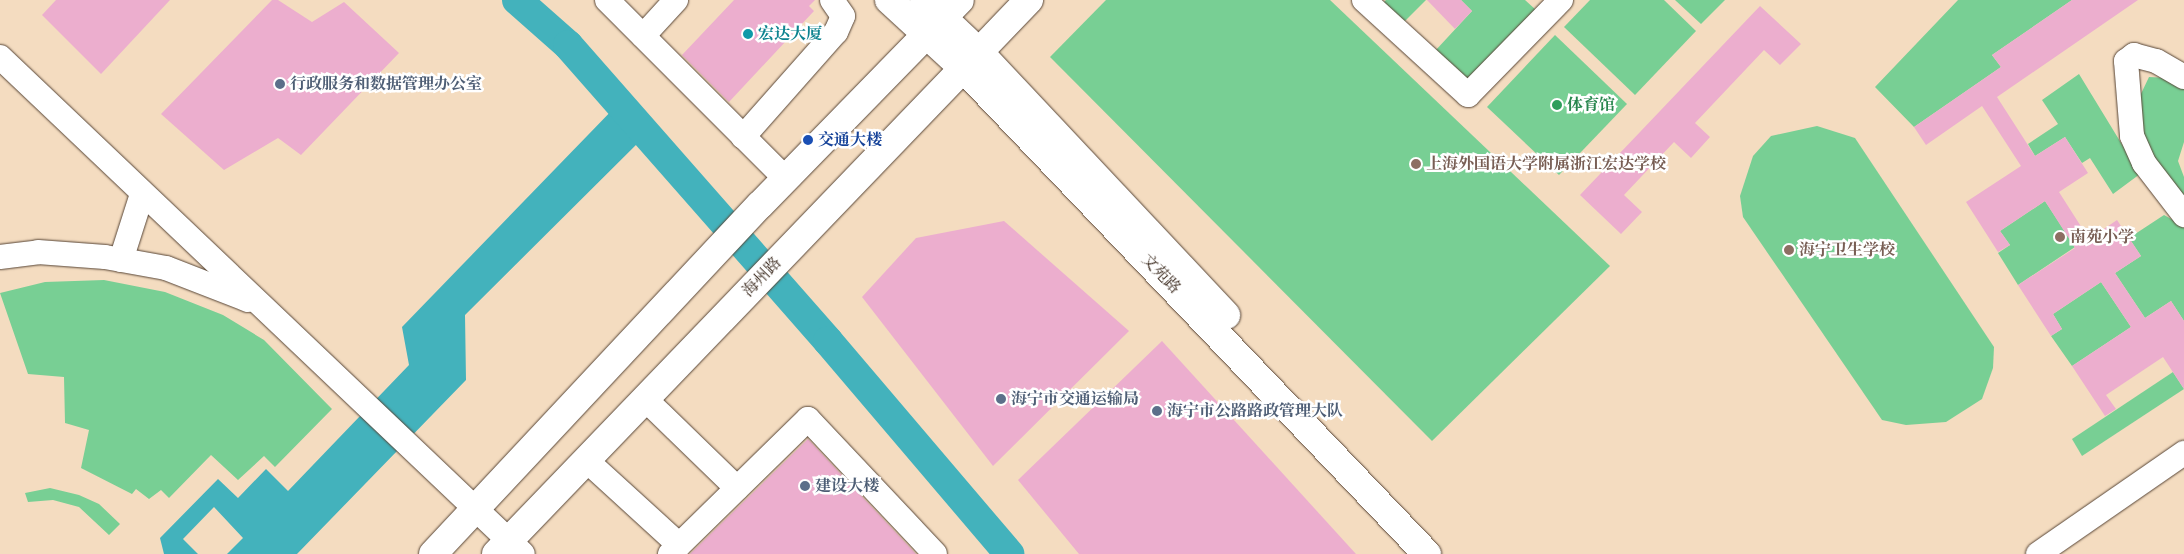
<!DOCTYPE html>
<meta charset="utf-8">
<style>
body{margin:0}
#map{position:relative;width:2184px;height:554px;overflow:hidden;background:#f4dcc0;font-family:"Libre Bodoni","Noto Serif SC",serif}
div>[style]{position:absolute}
.green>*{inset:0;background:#78cf94}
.water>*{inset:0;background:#43b2bc}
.river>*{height:30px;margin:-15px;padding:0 15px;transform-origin:15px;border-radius:15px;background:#43b2bc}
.building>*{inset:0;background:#ecaece}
.roads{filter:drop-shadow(0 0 1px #574536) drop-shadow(0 0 1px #574536)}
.minor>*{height:24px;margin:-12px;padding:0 12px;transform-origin:12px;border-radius:12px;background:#fff}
.major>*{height:28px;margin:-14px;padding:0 14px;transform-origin:14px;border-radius:14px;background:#fff}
.dots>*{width:14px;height:14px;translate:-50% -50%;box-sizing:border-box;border:2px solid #fff;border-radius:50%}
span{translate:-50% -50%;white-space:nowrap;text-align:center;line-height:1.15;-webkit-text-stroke:5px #fff;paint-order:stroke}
.culture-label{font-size:16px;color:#0d838f;font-weight:700}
.left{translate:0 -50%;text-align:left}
.service-label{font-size:16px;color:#4e5e75;font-weight:700}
.leisure-label{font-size:16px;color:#27864d;font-weight:700}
.transit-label{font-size:16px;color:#164399;font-weight:700}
.education-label{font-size:16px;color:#785e54;font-weight:700}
.street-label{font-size:16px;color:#3b2a1e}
</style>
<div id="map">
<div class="green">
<div style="clip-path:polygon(1106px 0,1330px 0,1610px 266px,1432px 441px,1050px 57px)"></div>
<div style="clip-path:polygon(1386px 0,1426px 0,1402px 24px,1382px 4px)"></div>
<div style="clip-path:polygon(1461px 0,1525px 0,1536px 10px,1467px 80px,1435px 51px,1472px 11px)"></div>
<div style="clip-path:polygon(1590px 0,1664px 0,1696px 31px,1635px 95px,1564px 27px)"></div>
<div style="clip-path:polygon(1675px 0,1725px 0,1701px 24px)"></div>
<div style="clip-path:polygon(1958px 0,2072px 0,1992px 55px,2001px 67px,1914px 127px,1875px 87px)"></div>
<div style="clip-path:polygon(1555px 35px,1627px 104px,1559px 175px,1487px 107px)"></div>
<div style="clip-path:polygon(2079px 74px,2140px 174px,2113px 194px,2090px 158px,2082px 163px,2065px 137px,2035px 156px,2028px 144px,2058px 124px,2042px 100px)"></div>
<div style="clip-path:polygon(2149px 77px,2169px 78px,2184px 86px,2184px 142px,2178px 161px,2184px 177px,2184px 208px,2139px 143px,2139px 98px)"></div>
<div style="clip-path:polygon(1817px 126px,1855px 138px,1994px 347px,1993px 368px,1982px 399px,1946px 422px,1906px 425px,1882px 420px,1743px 217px,1740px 196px,1753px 156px,1771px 136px)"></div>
<div style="clip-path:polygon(2045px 201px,2075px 247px,2018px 285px,1998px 253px,2010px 245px,2000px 231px)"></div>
<div style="clip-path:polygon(2164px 215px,2184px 226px,2184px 321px,2171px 301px,2145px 318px,2115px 273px,2141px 256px,2129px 238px)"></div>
<div style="clip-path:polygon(104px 280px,165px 292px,223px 315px,264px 340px,332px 409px,275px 467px,264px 456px,238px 480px,211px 455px,169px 498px,161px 490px,149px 499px,136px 489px,132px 494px,81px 468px,89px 430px,65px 423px,64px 377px,28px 374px,0 293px,45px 282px)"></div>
<div style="clip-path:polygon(2101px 282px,2131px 327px,2072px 366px,2051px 336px,2062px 329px,2053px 314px)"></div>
<div style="clip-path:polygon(2173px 372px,2184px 389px,2082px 456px,2072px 439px)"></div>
<div style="clip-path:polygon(50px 488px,79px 495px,99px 504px,120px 524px,109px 535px,79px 507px,53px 500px,28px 502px,25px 493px)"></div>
</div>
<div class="water">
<div style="clip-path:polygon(619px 103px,647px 134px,465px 315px,466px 380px,297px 554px,227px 554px,243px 538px,214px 507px,183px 539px,198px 554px,164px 554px,160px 538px,218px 479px,238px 498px,266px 469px,288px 491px,409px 365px,402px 327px)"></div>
</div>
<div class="river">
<div style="left:517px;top:0;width:68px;rotate:41.4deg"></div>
<div style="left:568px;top:45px;width:394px;rotate:48.7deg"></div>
<div style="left:828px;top:341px;width:280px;rotate:49.6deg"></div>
</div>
<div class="building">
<div style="clip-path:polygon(56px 0,170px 0,101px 74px,42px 15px)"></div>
<div style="clip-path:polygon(272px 0,278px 0,312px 22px,344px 2px,399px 53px,301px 155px,278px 138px,224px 170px,161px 114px)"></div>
<div style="clip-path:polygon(734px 0,815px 0,809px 6px,814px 11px,729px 102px,682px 55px)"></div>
<div style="clip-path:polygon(1427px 0,1461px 0,1472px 11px,1455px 29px)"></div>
<div style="clip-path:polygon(2072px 0,2138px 0,1997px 97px,2035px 156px,2065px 137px,2088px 173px,2059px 192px,2089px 239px,2117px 220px,2141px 256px,2115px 273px,2145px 318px,2171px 301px,2184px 321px,2184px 389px,2163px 357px,2106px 395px,2116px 409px,2105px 416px,2072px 366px,2131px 327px,2101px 282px,2053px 314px,2062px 329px,2051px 336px,2018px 285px,2075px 248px,2045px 201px,2000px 231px,2010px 245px,1998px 252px,1966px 202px,2021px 166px,1982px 106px,1926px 145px,1914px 127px,2001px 67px,1992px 55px)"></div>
<div style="clip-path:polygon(1760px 6px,1801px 44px,1780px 65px,1764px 50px,1695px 123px,1710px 137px,1691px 158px,1674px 142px,1624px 195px,1642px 212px,1621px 234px,1580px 195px)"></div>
<div style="clip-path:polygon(1004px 221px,1129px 331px,993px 466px,862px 297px,916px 238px)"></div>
<div style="clip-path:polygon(1162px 341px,1356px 554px,1079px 554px,1018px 480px)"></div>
<div style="clip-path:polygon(808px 439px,916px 554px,690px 554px)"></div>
</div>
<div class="roads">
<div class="minor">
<div style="left:607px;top:0;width:253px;rotate:45deg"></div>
<div style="left:1364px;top:0;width:141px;rotate:42.4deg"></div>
<div style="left:1468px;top:95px;width:133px;rotate:-45.6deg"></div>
<div style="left:643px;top:36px;width:49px;rotate:-47.5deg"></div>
<div style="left:0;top:57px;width:721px;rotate:43.54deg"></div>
<div style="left:2184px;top:77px;width:32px;rotate:-150deg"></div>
<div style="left:2156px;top:61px;width:23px;rotate:-165deg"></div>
<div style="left:2134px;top:55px;width:10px;rotate:143deg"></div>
<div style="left:2126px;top:61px;width:75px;rotate:85.4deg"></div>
<div style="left:2132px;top:136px;width:30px;rotate:66deg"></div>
<div style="left:2144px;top:163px;width:66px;rotate:52.4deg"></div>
<div style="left:743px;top:137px;width:140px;rotate:-48.5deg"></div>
<div style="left:836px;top:32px;width:17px;rotate:-66deg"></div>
<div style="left:843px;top:16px;width:19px;rotate:-125deg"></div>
<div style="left:0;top:257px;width:38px;rotate:-7deg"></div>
<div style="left:38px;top:252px;width:67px;rotate:4.3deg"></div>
<div style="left:105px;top:257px;width:62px;rotate:10.2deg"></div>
<div style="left:166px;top:268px;width:88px;rotate:21.3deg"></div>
<div style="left:121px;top:260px;width:69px;rotate:-72.3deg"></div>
<div style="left:645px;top:399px;width:128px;rotate:44.1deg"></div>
<div style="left:586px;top:460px;width:126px;rotate:42.4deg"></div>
<div style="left:670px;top:554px;width:193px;rotate:-44.4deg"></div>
<div style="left:808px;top:419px;width:185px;rotate:46.7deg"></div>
<div style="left:2038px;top:554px;width:178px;rotate:-34.7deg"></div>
</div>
<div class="major">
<div style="left:889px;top:0;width:100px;rotate:42.6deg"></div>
<div style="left:963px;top:68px;width:672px;rotate:46.33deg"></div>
<div style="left:924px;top:0;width:76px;rotate:43.4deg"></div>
<div style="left:979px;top:52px;width:361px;rotate:46.8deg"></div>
<div style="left:433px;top:554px;width:478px;rotate:-46.9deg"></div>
<div style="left:760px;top:205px;width:286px;rotate:-45.7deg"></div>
<div style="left:496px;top:554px;width:769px;rotate:-46.11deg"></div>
</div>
</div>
<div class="dots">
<div style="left:748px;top:34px;background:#0f9aa8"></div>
<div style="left:280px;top:84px;background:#5c6f8a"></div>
<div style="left:1557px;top:105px;background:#2e9e5b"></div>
<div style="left:808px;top:140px;background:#1a4fb4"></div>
<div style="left:1416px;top:164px;background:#8d6e63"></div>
<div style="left:2060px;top:237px;background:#8d6e63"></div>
<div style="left:1789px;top:250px;background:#8d6e63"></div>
<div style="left:1001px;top:399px;background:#5c6f8a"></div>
<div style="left:1157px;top:411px;background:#5c6f8a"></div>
<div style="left:805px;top:486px;background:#5c6f8a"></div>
</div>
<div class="culture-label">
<span class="left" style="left:758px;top:34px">宏达大厦</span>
</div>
<div class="service-label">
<span class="left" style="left:290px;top:84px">行政服务和数据管理办公室</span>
<span class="left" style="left:1011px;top:399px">海宁市交通运输局</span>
<span class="left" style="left:1167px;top:411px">海宁市公路路政管理大队</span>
<span class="left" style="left:815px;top:486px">建设大楼</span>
</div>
<div class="leisure-label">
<span class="left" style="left:1567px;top:105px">体育馆</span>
</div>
<div class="transit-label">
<span class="left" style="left:818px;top:140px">交通大楼</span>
</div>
<div class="education-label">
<span class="left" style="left:1426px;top:164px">上海外国语大学附属浙江宏达学校</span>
<span class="left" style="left:2070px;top:237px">南苑小学</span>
<span class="left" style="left:1799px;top:250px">海宁卫生学校</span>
</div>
<div class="street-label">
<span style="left:1161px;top:274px;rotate:46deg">文苑路</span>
<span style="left:762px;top:277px;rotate:-46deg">海州路</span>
</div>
</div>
